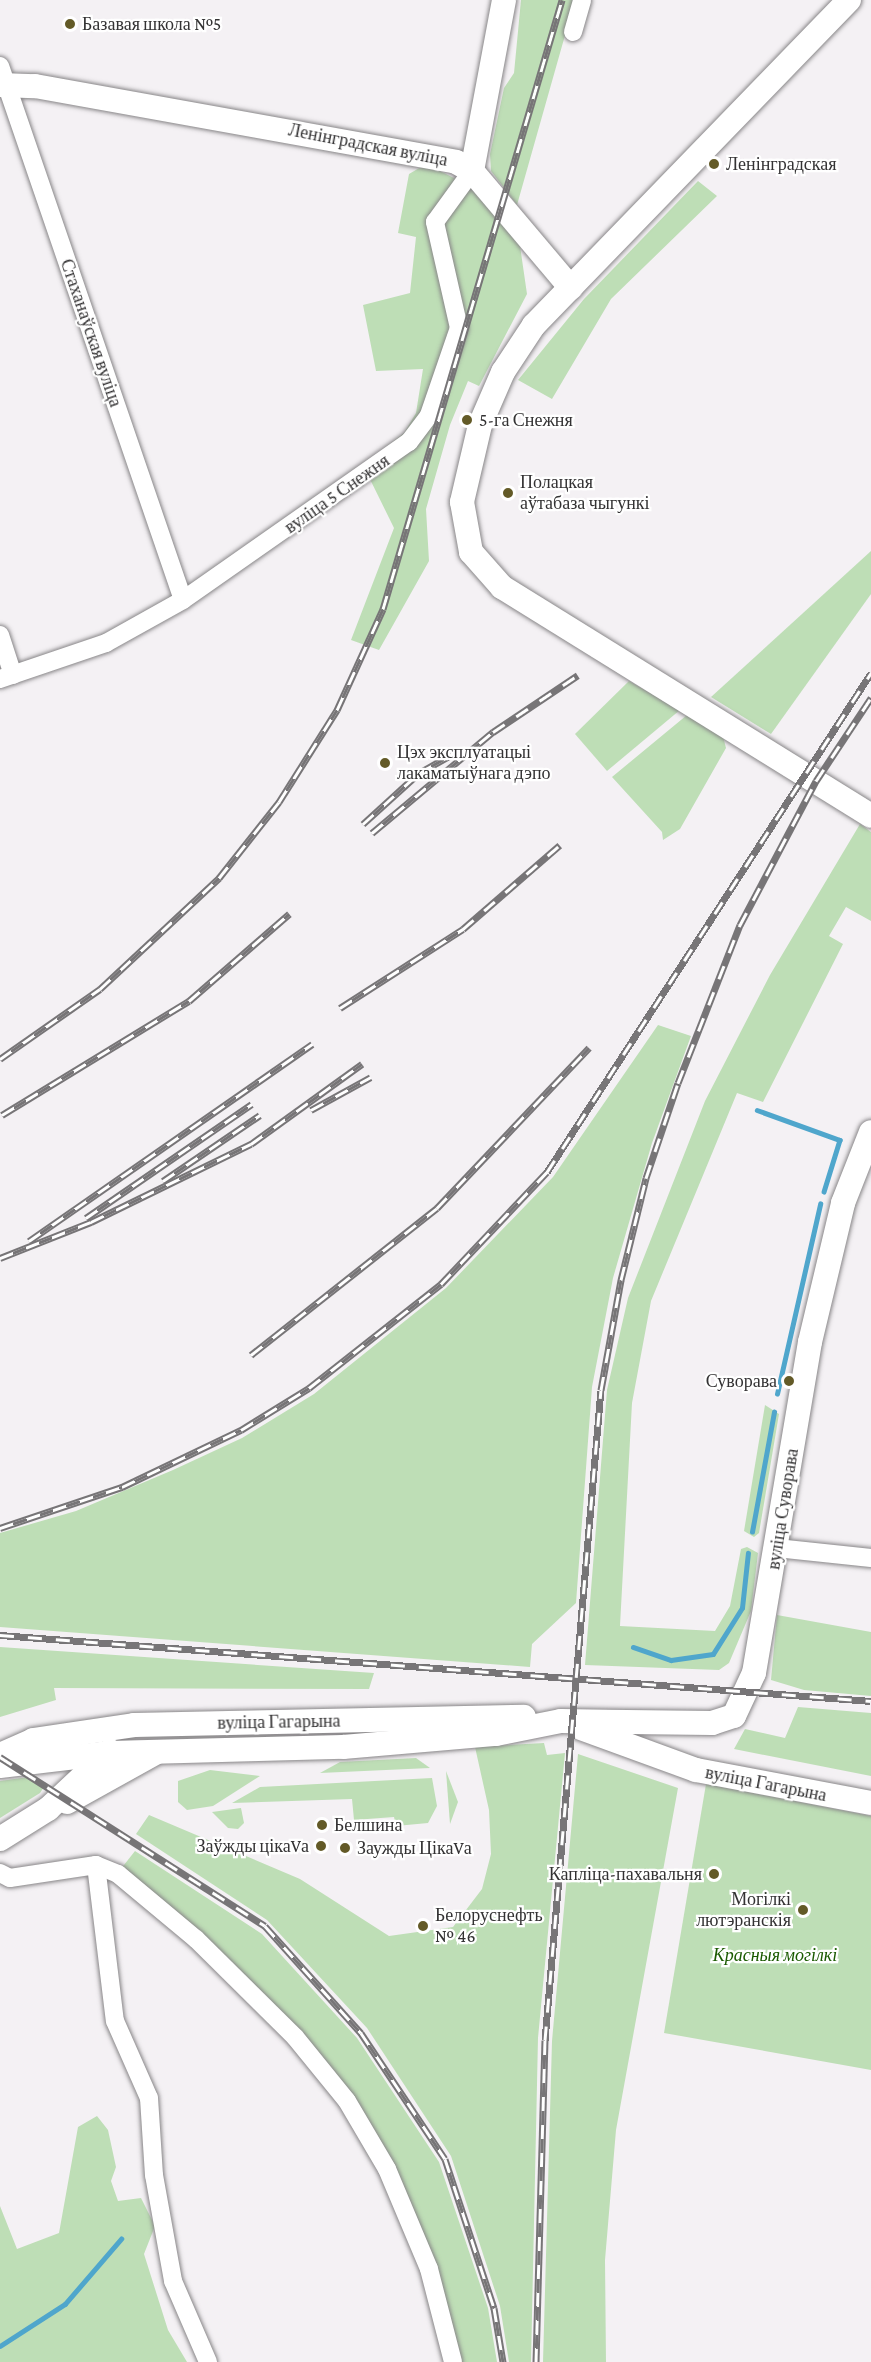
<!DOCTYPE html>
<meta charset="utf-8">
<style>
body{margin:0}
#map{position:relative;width:871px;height:2362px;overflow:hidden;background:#f4f1f4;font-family:"Crimson Pro",serif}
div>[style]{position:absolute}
.green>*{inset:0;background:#bedeb6}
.stream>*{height:4.5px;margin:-2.25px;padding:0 2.25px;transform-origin:2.25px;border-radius:2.25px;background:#4fa6cc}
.roads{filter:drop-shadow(0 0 2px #888688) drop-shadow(0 0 2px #888688)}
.street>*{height:18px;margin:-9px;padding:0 9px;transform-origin:9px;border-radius:9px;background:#fff}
.secondary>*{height:24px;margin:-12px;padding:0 12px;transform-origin:12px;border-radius:12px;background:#fff}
.rail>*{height:7px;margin-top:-3.5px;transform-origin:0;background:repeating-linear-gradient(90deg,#fff 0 14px,#777577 0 28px);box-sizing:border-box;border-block:2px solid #777577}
.dots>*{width:16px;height:16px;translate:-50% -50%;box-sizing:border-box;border:3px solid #fff;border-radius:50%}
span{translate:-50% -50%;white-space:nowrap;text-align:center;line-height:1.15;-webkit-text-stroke:4.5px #fff;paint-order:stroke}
.poi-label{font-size:18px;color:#333233}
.left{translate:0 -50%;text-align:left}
.right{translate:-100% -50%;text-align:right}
.street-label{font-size:18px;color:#333233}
.park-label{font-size:18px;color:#1a5a00;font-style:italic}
</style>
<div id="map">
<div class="green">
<div style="clip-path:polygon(521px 0,575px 0,517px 205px,491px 171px,490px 154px,504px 88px,514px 73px)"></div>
<div style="clip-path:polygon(426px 164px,474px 188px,519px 239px,527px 294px,479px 386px,468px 381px,450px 425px,426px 509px,429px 561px,379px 650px,351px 640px,394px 528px,363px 465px,404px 433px,416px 413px,423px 369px,376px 371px,363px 305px,410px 293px,416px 237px,398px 233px,409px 174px)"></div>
<div style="clip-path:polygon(698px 181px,717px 196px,611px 299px,552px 399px,518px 380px,584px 299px)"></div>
<div style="clip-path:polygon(871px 551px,871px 594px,771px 734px,711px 697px)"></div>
<div style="clip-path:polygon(629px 681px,680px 710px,607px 771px,575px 734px)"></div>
<div style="clip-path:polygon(687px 715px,723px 736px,726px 748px,680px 829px,663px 840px,662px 832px,612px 777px)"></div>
<div style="clip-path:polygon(860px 824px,871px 832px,871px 921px,846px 907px,829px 936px,843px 944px,763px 1102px,737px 1093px,651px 1301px,632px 1403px,620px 1626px,715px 1631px,730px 1606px,741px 1549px,747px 1547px,758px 1553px,751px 1611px,729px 1663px,719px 1670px,585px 1665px,607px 1390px,628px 1298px,705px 1101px,770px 975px)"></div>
<div style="clip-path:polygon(658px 1025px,691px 1036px,652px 1143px,613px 1278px,592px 1387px,576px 1603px,532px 1644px,530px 1667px,0 1627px,0 1533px,76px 1511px,173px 1470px,242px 1438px,314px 1394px,446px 1288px,553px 1177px)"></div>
<div style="clip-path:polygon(765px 1405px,779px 1414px,759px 1533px,754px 1537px,744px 1531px)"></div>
<div style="clip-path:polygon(777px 1615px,871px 1632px,871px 1696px,804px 1690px,771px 1680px)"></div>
<div style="clip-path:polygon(0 1647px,374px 1673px,369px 1689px,54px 1688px,56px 1700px,0 1717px)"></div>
<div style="clip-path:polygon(798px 1707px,871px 1713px,871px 1776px,734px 1749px,745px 1729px,785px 1738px)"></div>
<div style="clip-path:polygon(544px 1743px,547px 1755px,565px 1753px,538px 2038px,531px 2362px,509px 2362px,500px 2306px,451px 2156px,367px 2028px,267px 1920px,136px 1834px,149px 1815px,300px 1879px,389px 1936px,453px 1927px,482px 1889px,491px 1854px,489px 1810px,475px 1747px)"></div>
<div style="clip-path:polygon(578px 1754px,678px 1788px,616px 2130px,605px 2260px,606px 2362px,543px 2362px,552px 2041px)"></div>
<div style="clip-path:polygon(416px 1758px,430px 1768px,320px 1773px,340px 1762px)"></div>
<div style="clip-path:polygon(210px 1770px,260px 1776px,213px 1806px,187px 1810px,178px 1802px,178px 1781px)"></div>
<div style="clip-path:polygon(446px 1771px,458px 1802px,450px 1824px)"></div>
<div style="clip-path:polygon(36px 1776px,44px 1787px,40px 1793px,0 1818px,0 1781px)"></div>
<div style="clip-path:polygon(432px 1778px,437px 1806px,428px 1823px,396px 1826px,394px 1817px,354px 1820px,352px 1799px,232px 1803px,260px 1787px)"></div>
<div style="clip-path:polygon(706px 1784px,871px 1816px,871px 2070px,664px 2033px)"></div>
<div style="clip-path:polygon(241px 1808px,244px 1823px,238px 1829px,228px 1828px,212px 1812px)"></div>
<div style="clip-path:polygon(135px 1851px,262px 1934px,357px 2038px,439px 2162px,488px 2308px,497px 2362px,460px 2362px,350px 2100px,120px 1870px)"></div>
<div style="clip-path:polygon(97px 2116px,108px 2130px,116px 2167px,111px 2181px,118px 2201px,141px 2198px,155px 2226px,144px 2254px,168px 2330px,187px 2362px,0 2362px,0 2206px,17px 2249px,59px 2233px,78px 2127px)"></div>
</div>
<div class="stream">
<div style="left:757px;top:1110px;width:88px;rotate:19.9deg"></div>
<div style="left:840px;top:1140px;width:54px;rotate:107.1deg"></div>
<div style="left:777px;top:1394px;width:195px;rotate:-77.2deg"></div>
<div style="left:752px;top:1532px;width:122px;rotate:-79.6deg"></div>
<div style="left:633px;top:1647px;width:40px;rotate:18.9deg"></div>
<div style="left:671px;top:1660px;width:42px;rotate:-8.1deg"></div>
<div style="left:713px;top:1654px;width:54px;rotate:-57.8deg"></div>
<div style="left:742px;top:1608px;width:55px;rotate:-83.8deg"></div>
<div style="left:0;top:2346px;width:77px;rotate:-32.9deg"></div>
<div style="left:65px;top:2304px;width:86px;rotate:-49.3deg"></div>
</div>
<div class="roads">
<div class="street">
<div style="left:573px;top:32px;width:33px;rotate:-74deg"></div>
<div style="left:0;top:66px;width:564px;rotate:71.08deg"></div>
<div style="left:0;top:635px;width:42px;rotate:72deg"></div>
<div style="left:0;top:679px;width:112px;rotate:-18.8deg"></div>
<div style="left:106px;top:643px;width:88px;rotate:-29.2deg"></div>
<div style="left:183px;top:600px;width:276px;rotate:-35deg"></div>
<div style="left:409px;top:442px;width:34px;rotate:-53deg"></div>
<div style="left:429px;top:415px;width:92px;rotate:-71deg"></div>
<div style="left:459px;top:328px;width:109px;rotate:-102.8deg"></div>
<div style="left:435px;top:222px;width:63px;rotate:-54deg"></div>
<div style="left:776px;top:1548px;width:96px;rotate:6deg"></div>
<div style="left:96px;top:1865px;width:157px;rotate:83.1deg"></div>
<div style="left:115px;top:2021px;width:84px;rotate:66.2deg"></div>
<div style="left:149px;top:2098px;width:77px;rotate:86.3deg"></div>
<div style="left:154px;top:2175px;width:108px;rotate:79.8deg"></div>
<div style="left:173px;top:2281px;width:88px;rotate:66.6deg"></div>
<div style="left:0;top:1873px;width:11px;rotate:27deg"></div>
<div style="left:10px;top:1878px;width:87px;rotate:-8.6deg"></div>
<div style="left:96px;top:1865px;width:24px;rotate:22deg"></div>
<div style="left:118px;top:1874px;width:102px;rotate:39.8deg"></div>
<div style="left:196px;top:1939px;width:139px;rotate:44.7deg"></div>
<div style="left:295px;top:2037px;width:82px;rotate:50.9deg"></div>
<div style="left:347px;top:2101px;width:79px;rotate:59.5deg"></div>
<div style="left:387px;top:2169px;width:108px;rotate:67.2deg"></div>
<div style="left:429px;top:2269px;width:96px;rotate:75.5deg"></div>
</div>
<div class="secondary">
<div style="left:849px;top:0;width:453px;rotate:134.1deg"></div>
<div style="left:534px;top:325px;width:56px;rotate:123.4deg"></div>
<div style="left:503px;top:372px;width:58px;rotate:113.5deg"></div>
<div style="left:480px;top:425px;width:79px;rotate:103.2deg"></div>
<div style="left:462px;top:502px;width:51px;rotate:79.8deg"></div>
<div style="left:471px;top:552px;width:47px;rotate:48.5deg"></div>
<div style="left:502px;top:587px;width:434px;rotate:31.8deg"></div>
<div style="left:0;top:85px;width:35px;rotate:2deg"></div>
<div style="left:35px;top:86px;width:428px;rotate:10.2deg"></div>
<div style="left:456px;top:162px;width:18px;rotate:29deg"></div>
<div style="left:472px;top:171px;width:153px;rotate:49.8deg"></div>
<div style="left:472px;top:171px;width:174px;rotate:-79.4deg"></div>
<div style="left:581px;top:1728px;width:122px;rotate:20.1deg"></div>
<div style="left:696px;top:1770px;width:178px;rotate:10.7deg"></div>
<div style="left:0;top:1755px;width:36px;rotate:-24deg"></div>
<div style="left:33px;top:1740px;width:102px;rotate:-8.4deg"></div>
<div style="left:134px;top:1725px;width:390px;rotate:-1.2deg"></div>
<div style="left:0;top:1766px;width:110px;rotate:-6.8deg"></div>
<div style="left:109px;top:1753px;width:234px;rotate:-1.5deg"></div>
<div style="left:343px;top:1747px;width:154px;rotate:-4.9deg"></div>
<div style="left:496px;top:1734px;width:66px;rotate:-11.3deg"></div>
<div style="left:561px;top:1721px;width:151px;rotate:0.8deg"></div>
<div style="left:712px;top:1723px;width:23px;rotate:-18deg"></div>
<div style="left:734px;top:1716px;width:47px;rotate:-65.1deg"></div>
<div style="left:754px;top:1673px;width:336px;rotate:-80.4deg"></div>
<div style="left:810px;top:1342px;width:143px;rotate:-76.6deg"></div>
<div style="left:843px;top:1203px;width:76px;rotate:-68.5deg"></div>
<div style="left:67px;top:1802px;width:103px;rotate:-29.1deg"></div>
<div style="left:0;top:1839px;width:57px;rotate:-32deg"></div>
<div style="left:48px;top:1809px;width:85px;rotate:-43.1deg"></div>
</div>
</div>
<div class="rail">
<div style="left:363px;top:824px;width:76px;rotate:-42.3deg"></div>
<div style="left:419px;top:773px;width:45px;rotate:-29.4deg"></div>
<div style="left:372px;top:833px;width:158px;rotate:-39.9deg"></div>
<div style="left:493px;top:732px;width:102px;rotate:-33.8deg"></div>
<div style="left:340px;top:1008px;width:146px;rotate:-32.7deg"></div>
<div style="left:463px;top:929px;width:128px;rotate:-40.9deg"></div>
<div style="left:0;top:1059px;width:122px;rotate:-35deg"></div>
<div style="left:100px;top:989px;width:163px;rotate:-43deg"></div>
<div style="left:219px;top:878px;width:97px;rotate:-51.7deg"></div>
<div style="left:279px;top:802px;width:109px;rotate:-57.8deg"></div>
<div style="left:337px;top:710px;width:111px;rotate:-65.5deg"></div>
<div style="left:383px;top:609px;width:635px;rotate:-73.62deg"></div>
<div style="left:311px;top:1110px;width:68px;rotate:-28.8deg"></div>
<div style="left:2px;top:1115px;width:219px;rotate:-31.4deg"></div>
<div style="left:189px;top:1001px;width:133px;rotate:-41deg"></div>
<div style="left:163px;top:1181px;width:117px;rotate:-34.2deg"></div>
<div style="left:86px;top:1218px;width:201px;rotate:-34.5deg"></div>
<div style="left:29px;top:1241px;width:345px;rotate:-34.8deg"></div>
<div style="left:0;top:1258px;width:98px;rotate:-21.6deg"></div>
<div style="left:91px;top:1222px;width:178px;rotate:-26deg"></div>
<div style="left:251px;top:1144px;width:137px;rotate:-35.8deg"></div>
<div style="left:251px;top:1355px;width:237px;rotate:-38.3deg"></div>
<div style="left:437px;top:1208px;width:221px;rotate:-46.5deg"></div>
<div style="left:0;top:1528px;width:129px;rotate:-18.6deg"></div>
<div style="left:122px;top:1487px;width:132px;rotate:-25.6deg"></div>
<div style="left:241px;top:1430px;width:80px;rotate:-31.7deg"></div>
<div style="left:309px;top:1388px;width:168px;rotate:-38.2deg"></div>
<div style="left:441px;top:1284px;width:154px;rotate:-46.6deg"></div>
<div style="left:547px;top:1172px;width:595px;rotate:-57deg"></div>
<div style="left:0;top:1635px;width:873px;rotate:4.33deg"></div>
<div style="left:0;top:1757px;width:314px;rotate:32.5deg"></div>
<div style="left:265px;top:1926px;width:144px;rotate:48.1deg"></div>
<div style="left:361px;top:2033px;width:151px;rotate:56.3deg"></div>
<div style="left:445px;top:2159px;width:157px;rotate:71.8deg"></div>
<div style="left:494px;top:2308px;width:55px;rotate:80.5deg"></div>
<div style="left:536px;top:2362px;width:322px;rotate:-88.4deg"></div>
<div style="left:545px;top:2040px;width:652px;rotate:-85.08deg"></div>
<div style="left:601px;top:1390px;width:112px;rotate:-79.7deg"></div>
<div style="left:621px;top:1280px;width:105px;rotate:-76.2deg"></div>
<div style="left:646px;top:1178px;width:100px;rotate:-71.4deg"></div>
<div style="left:678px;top:1083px;width:170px;rotate:-68.6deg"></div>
<div style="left:740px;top:925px;width:163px;rotate:-62.2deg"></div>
<div style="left:816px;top:781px;width:100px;rotate:-56.5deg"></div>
</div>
<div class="dots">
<div style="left:70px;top:24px;background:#635a27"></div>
<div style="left:714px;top:164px;background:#635a27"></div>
<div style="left:467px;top:420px;background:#635a27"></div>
<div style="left:508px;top:493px;background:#635a27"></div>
<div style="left:385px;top:763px;background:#635a27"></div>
<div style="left:789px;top:1381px;background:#635a27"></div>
<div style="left:322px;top:1825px;background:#635a27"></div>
<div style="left:321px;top:1846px;background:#635a27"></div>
<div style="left:345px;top:1848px;background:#635a27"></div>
<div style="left:714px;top:1874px;background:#635a27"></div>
<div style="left:803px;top:1910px;background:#635a27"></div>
<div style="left:423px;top:1926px;background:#635a27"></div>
</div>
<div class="poi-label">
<span class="left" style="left:82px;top:24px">Базавая школа №5</span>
<span class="left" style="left:726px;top:164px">Ленінградская</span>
<span class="left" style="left:479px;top:420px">5-га Снежня</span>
<span class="left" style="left:520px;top:493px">Полацкая<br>аўтабаза чыгункі</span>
<span class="left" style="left:397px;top:763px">Цэх эксплуатацыі<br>лакаматыўнага дэпо</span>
<span class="right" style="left:777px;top:1381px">Суворава</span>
<span class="left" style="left:334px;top:1825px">Белшина</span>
<span class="right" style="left:309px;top:1846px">Заўжды цікаVа</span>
<span class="left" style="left:357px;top:1848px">Заужды ЦікаVа</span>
<span class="right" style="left:702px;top:1874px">Капліца-пахавальня</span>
<span class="right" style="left:791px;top:1910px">Могілкі<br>лютэранскія</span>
<span class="left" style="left:435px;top:1926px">Белоруснефть<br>№ 46</span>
</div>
<div class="street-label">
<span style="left:368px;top:145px;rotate:11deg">Ленінградская вуліца</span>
<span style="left:91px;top:333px;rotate:71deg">Стаханаўская вуліца</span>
<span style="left:337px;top:494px;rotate:-35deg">вуліца 5 Снежня</span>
<span style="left:783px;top:1509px;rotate:-81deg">вуліца Суворава</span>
<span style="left:279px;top:1722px;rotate:-1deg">вуліца Гагарына</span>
<span style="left:766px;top:1784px;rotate:11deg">вуліца Гагарына</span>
</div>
<div class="park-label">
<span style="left:775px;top:1955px">Красныя могілкі</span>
</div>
</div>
